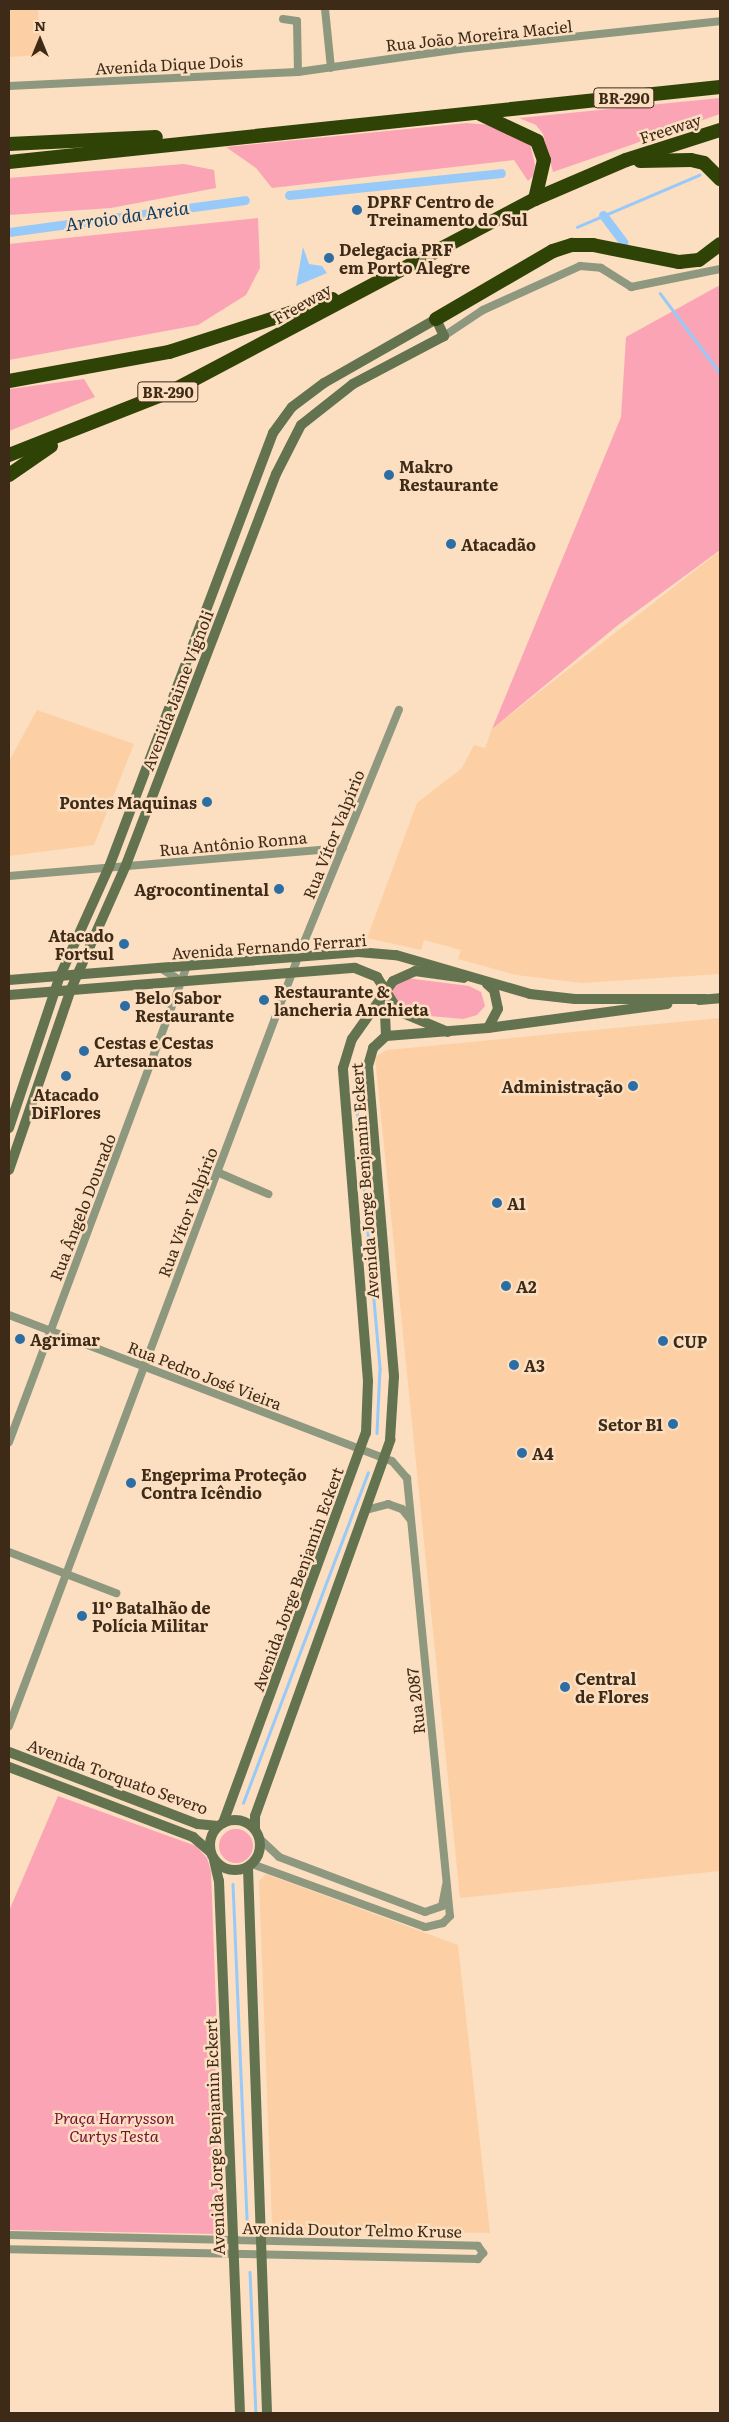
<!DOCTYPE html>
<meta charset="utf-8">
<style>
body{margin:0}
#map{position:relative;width:729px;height:2422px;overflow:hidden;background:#fcdec1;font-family:Literata,serif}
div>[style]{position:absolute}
.built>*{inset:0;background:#fcd0a4}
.green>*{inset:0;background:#fba4b6}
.round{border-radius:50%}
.water>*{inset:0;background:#97caf9}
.stream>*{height:2.5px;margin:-1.25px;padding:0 1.25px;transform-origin:1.25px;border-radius:1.25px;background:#97caf9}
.canal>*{height:9px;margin:-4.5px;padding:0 4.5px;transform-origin:4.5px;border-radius:4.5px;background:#97caf9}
.street>*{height:8px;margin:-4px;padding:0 4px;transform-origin:4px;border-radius:4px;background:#8d987f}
.secondary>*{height:10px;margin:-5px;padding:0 5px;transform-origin:5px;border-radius:5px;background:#64734f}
.secondary>.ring{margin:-5px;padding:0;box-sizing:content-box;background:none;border:10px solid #64734f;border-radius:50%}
.highway>*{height:14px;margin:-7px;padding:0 7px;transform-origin:7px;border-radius:7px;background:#304307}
.dots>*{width:14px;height:14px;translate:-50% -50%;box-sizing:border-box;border:2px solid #fcdec1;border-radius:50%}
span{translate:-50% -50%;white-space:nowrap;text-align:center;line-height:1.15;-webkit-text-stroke:5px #fcdec1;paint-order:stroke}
.shield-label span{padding:1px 4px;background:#fcdec1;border:1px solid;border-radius:4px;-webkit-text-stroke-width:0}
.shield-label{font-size:15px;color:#3e2b17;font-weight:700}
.street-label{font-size:16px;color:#3e2b17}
.poi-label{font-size:16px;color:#3e2b17;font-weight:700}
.left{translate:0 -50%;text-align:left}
.right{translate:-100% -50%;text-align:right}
.park-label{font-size:16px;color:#771035;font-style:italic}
.water-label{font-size:18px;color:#0e3f65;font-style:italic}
.frame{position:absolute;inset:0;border:10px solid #3e2b17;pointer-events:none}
.north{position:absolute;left:15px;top:15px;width:50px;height:50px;-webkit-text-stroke:4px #fcdec1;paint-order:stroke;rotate:0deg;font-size:14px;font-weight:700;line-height:20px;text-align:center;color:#3e2b17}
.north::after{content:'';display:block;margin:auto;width:18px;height:22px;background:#3e2b17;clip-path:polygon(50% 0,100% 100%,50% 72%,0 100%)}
</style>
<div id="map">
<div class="built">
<div style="clip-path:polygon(9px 9px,38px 9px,41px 55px,9px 57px)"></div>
<div style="clip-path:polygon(720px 551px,720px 974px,582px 983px,516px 975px,458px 959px,461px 950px,424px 940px,421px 950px,367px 938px,417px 803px,462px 768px,474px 745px,485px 748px,492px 729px)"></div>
<div style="clip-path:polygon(37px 710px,134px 744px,94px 845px,9px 856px,9px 761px)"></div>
<div style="clip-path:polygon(720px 1018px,720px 1871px,460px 1898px,375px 1057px,387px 1050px)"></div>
<div style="clip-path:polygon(266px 1874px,458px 1945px,490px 2233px,278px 2230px,272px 2225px,259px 1881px)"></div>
</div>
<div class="green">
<div style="clip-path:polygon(720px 98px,720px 114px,553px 172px,543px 134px,536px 125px,519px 118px)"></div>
<div style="clip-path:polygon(467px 123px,491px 125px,529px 139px,535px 165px,533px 176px,528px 181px,514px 160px,272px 188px,256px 168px,226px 147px)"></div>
<div style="clip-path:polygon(184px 164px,214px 170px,216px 188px,111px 208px,9px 215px,9px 178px)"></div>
<div style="clip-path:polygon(258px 218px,260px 268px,246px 295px,198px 325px,9px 360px,9px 244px)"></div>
<div style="clip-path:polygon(720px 285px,720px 550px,618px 625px,492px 729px,621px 417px,626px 337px)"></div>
<div style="clip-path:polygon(84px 379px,95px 397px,9px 431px,9px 389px)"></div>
<div style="clip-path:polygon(406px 978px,469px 986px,481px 992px,485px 1006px,477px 1015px,463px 1019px,419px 1015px,400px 1006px,392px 994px,395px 983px)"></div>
<div style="clip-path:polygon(58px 1796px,196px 1846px,207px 1858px,211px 1871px,224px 2224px,215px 2234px,9px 2230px,9px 1911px)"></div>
<div class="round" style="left:219px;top:1829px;width:34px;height:34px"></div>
</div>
<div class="water">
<div style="clip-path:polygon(303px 247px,309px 264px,322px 266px,327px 273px,296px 286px)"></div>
</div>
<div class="stream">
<div style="left:577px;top:227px;width:133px;rotate:-23.1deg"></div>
<div style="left:660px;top:293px;width:100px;rotate:53.1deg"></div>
<div style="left:355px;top:1087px;width:283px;rotate:84.9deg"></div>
<div style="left:380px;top:1369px;width:64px;rotate:92.7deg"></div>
<div style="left:243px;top:1803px;width:353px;rotate:-69.3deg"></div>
<div style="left:233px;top:1884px;width:337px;rotate:87.6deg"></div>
<div style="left:250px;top:2272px;width:141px;rotate:87.6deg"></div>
</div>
<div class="canal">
<div style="left:289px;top:195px;width:213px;rotate:-5.9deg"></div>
<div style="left:603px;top:215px;width:34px;rotate:53deg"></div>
<div style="left:9px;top:232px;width:238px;rotate:-7.7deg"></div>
</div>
<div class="street">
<div style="left:325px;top:9px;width:59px;rotate:84.2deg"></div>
<div style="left:283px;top:19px;width:14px;rotate:8deg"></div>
<div style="left:297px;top:21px;width:51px;rotate:88.9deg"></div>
<div style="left:9px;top:86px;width:289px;rotate:-2.8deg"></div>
<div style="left:298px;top:72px;width:163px;rotate:-8.1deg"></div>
<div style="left:459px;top:49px;width:262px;rotate:-6.1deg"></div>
<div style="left:444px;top:336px;width:47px;rotate:-33.7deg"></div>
<div style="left:483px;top:310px;width:107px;rotate:-24.4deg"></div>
<div style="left:580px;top:266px;width:21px;rotate:5deg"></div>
<div style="left:601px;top:268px;width:36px;rotate:32deg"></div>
<div style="left:631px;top:287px;width:91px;rotate:-11.4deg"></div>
<div style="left:9px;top:876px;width:335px;rotate:-4.8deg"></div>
<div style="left:160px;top:968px;width:26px;rotate:31deg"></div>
<div style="left:217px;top:1172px;width:56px;rotate:23.3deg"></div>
<div style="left:9px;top:1315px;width:410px;rotate:20.9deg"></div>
<div style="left:392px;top:1461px;width:23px;rotate:49deg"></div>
<div style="left:407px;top:1478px;width:440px;rotate:84.4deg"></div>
<div style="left:450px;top:1916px;width:10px;rotate:135deg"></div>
<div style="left:443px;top:1923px;width:18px;rotate:167deg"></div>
<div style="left:425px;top:1927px;width:184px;rotate:-160deg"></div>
<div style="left:9px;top:1442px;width:508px;rotate:-69.5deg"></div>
<div style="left:366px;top:1510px;width:23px;rotate:-15deg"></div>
<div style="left:388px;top:1504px;width:15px;rotate:20deg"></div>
<div style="left:402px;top:1509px;width:14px;rotate:51deg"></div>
<div style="left:9px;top:1552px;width:115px;rotate:21deg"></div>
<div style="left:9px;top:1726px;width:822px;rotate:-69.4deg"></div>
<div style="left:298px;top:957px;width:267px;rotate:-67.8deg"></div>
<div style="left:260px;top:1839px;width:26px;rotate:43deg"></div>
<div style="left:279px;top:1857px;width:156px;rotate:20.6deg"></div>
<div style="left:425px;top:1912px;width:18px;rotate:-19deg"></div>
<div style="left:442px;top:1906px;width:21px;rotate:-79deg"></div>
<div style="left:9px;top:2235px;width:469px;rotate:1.3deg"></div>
<div style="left:478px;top:2246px;width:9px;rotate:54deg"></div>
<div style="left:483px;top:2253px;width:8px;rotate:130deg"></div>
<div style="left:478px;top:2259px;width:469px;rotate:-178.8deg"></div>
</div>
<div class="secondary">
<div style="left:9px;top:980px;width:350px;rotate:-4.6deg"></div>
<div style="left:358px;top:952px;width:38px;rotate:5deg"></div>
<div style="left:396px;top:955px;width:140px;rotate:16.2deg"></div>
<div style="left:530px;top:994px;width:45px;rotate:6.3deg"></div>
<div style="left:575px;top:999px;width:130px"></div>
<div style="left:487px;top:984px;width:9px;rotate:41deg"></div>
<div style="left:494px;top:990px;width:19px;rotate:78deg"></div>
<div style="left:498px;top:1009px;width:21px;rotate:118deg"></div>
<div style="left:384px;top:992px;width:44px;rotate:87.4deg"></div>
<div style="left:9px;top:995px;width:347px;rotate:-4.5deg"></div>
<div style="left:355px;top:968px;width:24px;rotate:22deg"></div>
<div style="left:377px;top:977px;width:40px;rotate:58deg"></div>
<div style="left:398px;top:1011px;width:54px;rotate:22.8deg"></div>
<div style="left:699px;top:1000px;width:21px;rotate:-5deg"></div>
<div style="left:386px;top:1036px;width:102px;rotate:-4.5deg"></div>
<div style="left:488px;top:1028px;width:181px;rotate:-7.6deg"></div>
<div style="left:9px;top:1128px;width:160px;rotate:-71.5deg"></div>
<div style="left:60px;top:976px;width:120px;rotate:-65.8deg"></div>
<div style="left:109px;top:867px;width:464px;rotate:-69.3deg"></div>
<div style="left:273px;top:433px;width:32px;rotate:-54deg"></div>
<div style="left:292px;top:407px;width:40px;rotate:-37deg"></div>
<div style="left:324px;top:383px;width:129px;rotate:-29.7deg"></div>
<div style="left:436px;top:319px;width:19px;rotate:65deg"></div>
<div style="left:444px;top:336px;width:103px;rotate:152.2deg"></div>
<div style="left:353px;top:384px;width:66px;rotate:141.7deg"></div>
<div style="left:301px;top:425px;width:55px;rotate:117deg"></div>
<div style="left:276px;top:474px;width:419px;rotate:111deg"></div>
<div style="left:126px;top:865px;width:136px;rotate:113.9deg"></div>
<div style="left:71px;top:989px;width:191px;rotate:108.9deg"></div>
<div style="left:9px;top:1752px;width:202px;rotate:20.9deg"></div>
<div style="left:198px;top:1824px;width:20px;rotate:6deg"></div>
<div style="left:9px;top:1767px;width:197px;rotate:20.8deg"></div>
<div style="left:193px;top:1837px;width:23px;rotate:41deg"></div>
<div class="ring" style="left:210px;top:1820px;width:40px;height:40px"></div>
<div style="left:223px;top:1823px;width:415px;rotate:-69.9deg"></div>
<div style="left:366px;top:1433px;width:52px;rotate:-87.8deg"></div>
<div style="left:368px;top:1381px;width:314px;rotate:-94.6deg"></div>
<div style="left:343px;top:1068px;width:30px;rotate:-73deg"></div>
<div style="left:352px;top:1039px;width:71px;rotate:-54.7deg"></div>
<div style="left:393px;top:981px;width:24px;rotate:-24deg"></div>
<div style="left:415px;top:971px;width:49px;rotate:8.1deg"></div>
<div style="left:255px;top:1829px;width:13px;rotate:-90deg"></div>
<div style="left:255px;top:1816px;width:400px;rotate:-70.2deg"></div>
<div style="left:390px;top:1440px;width:64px;rotate:-86.4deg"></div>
<div style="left:394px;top:1376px;width:311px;rotate:-94.8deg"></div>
<div style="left:368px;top:1066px;width:19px;rotate:-74deg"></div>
<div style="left:373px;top:1048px;width:18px;rotate:-43deg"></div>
<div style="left:214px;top:1860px;width:22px;rotate:77deg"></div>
<div style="left:219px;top:1881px;width:532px;rotate:87.74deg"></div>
<div style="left:248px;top:1868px;width:545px;rotate:88deg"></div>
</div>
<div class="highway">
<div style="left:480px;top:114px;width:63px;rotate:25.3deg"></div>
<div style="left:537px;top:141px;width:20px;rotate:70deg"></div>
<div style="left:544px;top:160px;width:40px;rotate:103deg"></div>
<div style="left:9px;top:144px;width:147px;rotate:-2.7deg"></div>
<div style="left:640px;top:161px;width:51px;rotate:-1.1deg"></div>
<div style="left:691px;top:160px;width:13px;rotate:13deg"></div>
<div style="left:704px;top:163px;width:23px;rotate:45deg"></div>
<div style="left:9px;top:162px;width:715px;rotate:-6.02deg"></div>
<div style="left:436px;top:319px;width:135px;rotate:-30.2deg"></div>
<div style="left:553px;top:251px;width:20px;rotate:-18deg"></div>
<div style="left:572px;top:245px;width:21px"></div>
<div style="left:593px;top:245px;width:88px;rotate:11.2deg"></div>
<div style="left:679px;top:262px;width:20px;rotate:-6deg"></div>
<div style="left:699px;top:260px;width:26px;rotate:-37deg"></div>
<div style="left:9px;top:381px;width:163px;rotate:-10.3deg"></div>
<div style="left:169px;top:352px;width:172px;rotate:-17.9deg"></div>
<div style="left:9px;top:455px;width:177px;rotate:-21.5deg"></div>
<div style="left:174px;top:390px;width:408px;rotate:-27.9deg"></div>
<div style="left:535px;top:199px;width:99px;rotate:-23.2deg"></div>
<div style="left:626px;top:160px;width:99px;rotate:-17.7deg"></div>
<div style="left:9px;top:475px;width:51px;rotate:-34.6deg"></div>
</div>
<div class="dots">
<div style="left:357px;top:210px;background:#2c6ea4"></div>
<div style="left:329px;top:258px;background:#2c6ea4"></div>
<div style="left:389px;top:475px;background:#2c6ea4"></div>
<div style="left:451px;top:544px;background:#2c6ea4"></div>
<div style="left:207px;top:802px;background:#2c6ea4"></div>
<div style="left:279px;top:889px;background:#2c6ea4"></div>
<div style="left:124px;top:944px;background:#2c6ea4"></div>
<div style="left:264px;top:1000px;background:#2c6ea4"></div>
<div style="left:125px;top:1006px;background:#2c6ea4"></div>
<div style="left:84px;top:1051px;background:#2c6ea4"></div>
<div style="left:66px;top:1076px;background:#2c6ea4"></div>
<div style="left:633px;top:1086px;background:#2c6ea4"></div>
<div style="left:497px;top:1203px;background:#2c6ea4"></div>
<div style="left:506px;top:1286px;background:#2c6ea4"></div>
<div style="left:20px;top:1339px;background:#2c6ea4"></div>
<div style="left:663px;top:1341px;background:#2c6ea4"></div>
<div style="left:514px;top:1365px;background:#2c6ea4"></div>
<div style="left:673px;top:1424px;background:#2c6ea4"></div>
<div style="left:522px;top:1453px;background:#2c6ea4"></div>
<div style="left:131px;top:1483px;background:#2c6ea4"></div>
<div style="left:82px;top:1616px;background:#2c6ea4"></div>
<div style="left:565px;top:1687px;background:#2c6ea4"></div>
</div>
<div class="shield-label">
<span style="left:624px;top:98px">BR-290</span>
<span style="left:168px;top:392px">BR-290</span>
</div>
<div class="street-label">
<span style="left:479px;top:35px;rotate:-6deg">Rua João Moreira Maciel</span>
<span style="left:169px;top:64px;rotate:-3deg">Avenida Dique Dois</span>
<span style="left:670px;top:128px;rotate:-18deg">Freeway</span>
<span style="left:302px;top:303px;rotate:-30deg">Freeway</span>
<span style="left:177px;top:690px;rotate:-69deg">Avenida Jaime Vignoli</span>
<span style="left:333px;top:834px;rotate:-68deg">Rua Vítor Valpírio</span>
<span style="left:233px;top:843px;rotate:-5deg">Rua Antônio Ronna</span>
<span style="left:269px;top:946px;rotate:-4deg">Avenida Fernando Ferrari</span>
<span style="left:364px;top:1181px;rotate:-94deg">Avenida Jorge Benjamin Eckert</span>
<span style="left:82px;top:1207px;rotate:-69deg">Rua Ângelo Dourado</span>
<span style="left:187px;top:1212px;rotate:-69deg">Rua Vítor Valpírio</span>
<span style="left:205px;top:1375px;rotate:21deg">Rua Pedro José Vieira</span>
<span style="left:297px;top:1579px;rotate:-70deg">Avenida Jorge Benjamin Eckert</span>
<span style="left:415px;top:1701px;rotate:-96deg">Rua 2087</span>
<span style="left:118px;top:1776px;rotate:20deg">Avenida Torquato Severo</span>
<span style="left:214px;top:2137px;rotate:-92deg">Avenida Jorge Benjamin Eckert</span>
<span style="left:352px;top:2229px;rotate:1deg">Avenida Doutor Telmo Kruse</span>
</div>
<div class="poi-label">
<span class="left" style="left:367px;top:210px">DPRF Centro de<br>Treinamento do Sul</span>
<span class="left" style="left:339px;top:258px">Delegacia PRF<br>em Porto Alegre</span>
<span class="left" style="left:399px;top:475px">Makro<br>Restaurante</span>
<span class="left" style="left:461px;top:544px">Atacadão</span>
<span class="right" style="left:197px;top:802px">Pontes Maquinas</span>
<span class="right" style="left:269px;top:889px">Agrocontinental</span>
<span class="right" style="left:114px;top:944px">Atacado<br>Fortsul</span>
<span class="left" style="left:274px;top:1000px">Restaurante &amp;<br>lancheria Anchieta</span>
<span class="left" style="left:135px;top:1006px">Belo Sabor<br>Restaurante</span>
<span class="left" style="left:94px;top:1051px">Cestas e Cestas<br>Artesanatos</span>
<span class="right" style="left:623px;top:1086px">Administração</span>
<span style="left:66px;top:1103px">Atacado<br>DiFlores</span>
<span class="left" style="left:507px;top:1203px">A1</span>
<span class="left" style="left:516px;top:1286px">A2</span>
<span class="left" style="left:30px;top:1339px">Agrimar</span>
<span class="left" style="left:673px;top:1341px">CUP</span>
<span class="left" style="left:524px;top:1365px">A3</span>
<span class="right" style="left:663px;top:1424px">Setor B1</span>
<span class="left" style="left:532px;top:1453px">A4</span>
<span class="left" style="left:141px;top:1483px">Engeprima Proteção<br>Contra Icêndio</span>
<span class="left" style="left:92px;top:1616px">11º Batalhão de<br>Polícia Militar</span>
<span class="left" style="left:575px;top:1687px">Central<br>de Flores</span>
</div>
<div class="park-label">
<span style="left:114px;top:2126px">Praça Harrysson<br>Curtys Testa</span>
</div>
<div class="water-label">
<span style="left:127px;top:216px;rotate:-8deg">Arroio da Areia</span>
</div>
<div class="frame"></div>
<div class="north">N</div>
</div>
